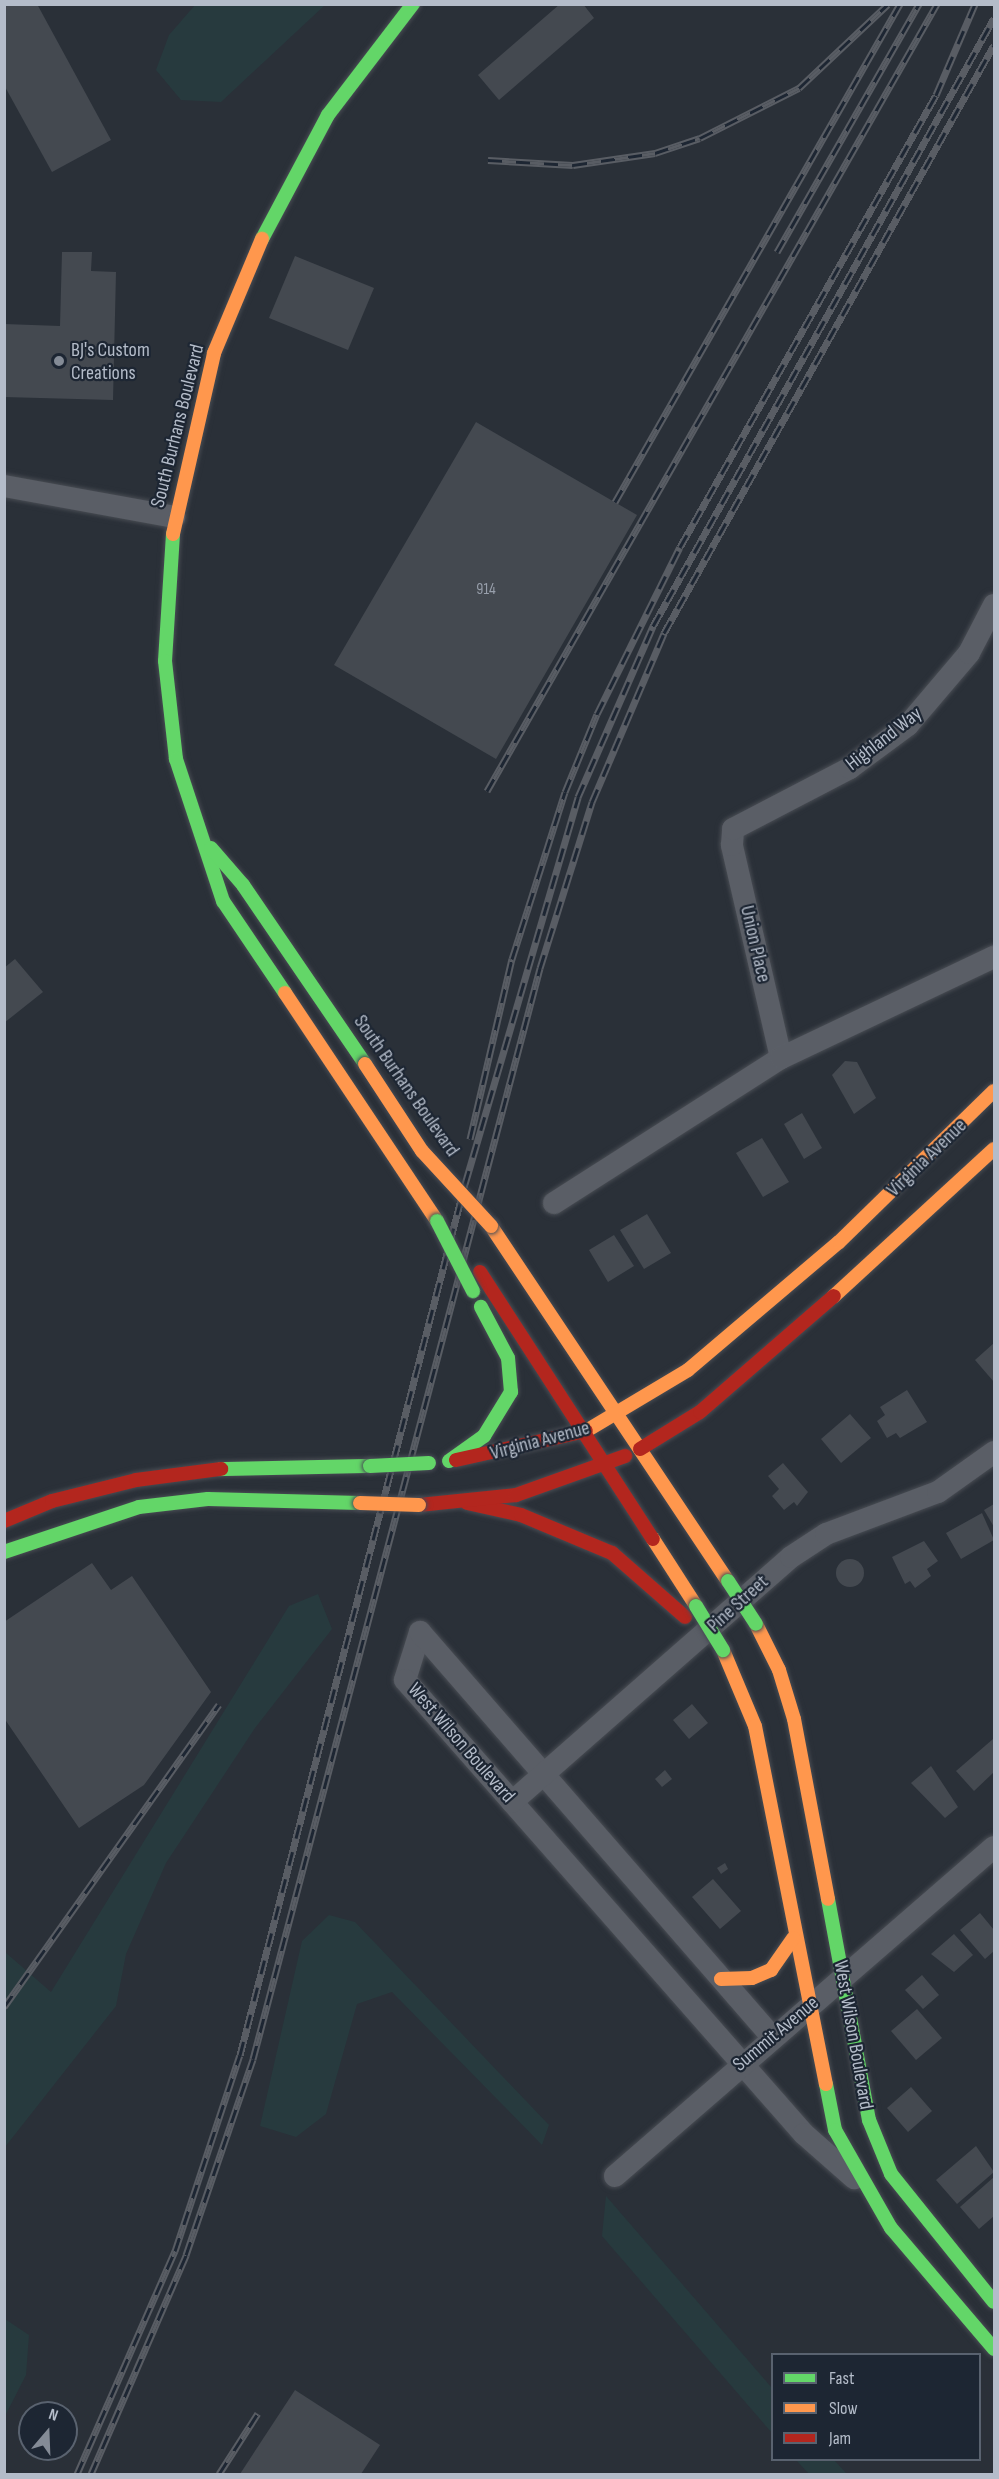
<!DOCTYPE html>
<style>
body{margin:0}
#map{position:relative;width:999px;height:2479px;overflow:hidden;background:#2a3038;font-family:"Sofia Sans Condensed",sans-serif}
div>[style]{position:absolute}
.green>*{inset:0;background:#273a3e}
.building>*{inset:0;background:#444950}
.round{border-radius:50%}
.roads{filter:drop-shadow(0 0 2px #484c53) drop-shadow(0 0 2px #484c53)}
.street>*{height:22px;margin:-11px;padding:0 11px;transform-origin:11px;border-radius:11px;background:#5a5e66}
.fast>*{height:14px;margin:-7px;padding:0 7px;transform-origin:7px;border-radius:7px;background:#63d668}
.slow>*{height:14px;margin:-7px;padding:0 7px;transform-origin:7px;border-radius:7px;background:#ff974d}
.jam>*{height:14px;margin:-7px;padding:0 7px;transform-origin:7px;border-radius:7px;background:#b3261e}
.rail>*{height:7px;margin-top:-3.5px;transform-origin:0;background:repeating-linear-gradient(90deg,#1d2633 0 14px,#595d64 0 28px);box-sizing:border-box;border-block:2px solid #595d64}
.bridges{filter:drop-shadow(0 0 2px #484c55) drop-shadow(0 0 2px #484c55)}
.fast-bridge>*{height:14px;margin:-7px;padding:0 7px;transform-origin:7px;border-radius:7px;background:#63d668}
.slow-bridge>*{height:14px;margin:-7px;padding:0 7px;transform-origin:7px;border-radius:7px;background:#ff974d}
.dots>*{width:16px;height:16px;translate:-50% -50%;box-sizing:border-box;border:3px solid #1d2633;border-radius:50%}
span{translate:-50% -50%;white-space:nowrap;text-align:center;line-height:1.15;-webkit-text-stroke:4.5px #1d2633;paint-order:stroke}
.number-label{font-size:16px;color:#989fab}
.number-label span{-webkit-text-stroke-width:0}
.poi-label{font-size:20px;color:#b4bcc9}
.left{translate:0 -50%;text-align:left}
.street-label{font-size:20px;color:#b4bcc9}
.frame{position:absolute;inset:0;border:6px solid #b4bcc9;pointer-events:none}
.legend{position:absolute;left:771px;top:2353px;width:210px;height:108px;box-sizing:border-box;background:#1d2633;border:2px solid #59626f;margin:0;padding:8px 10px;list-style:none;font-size:18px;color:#b4bcc9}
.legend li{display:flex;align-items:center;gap:12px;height:30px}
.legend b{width:30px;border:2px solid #59626f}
.north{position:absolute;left:18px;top:2401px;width:60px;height:60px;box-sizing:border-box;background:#1d2633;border:2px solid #59626f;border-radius:50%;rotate:19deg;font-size:16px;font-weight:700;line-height:24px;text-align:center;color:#b4bcc9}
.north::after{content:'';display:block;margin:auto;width:21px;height:27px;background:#848b96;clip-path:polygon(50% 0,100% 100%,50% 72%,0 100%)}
</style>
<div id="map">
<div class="green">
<div style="clip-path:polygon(195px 5px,195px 4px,325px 5px,221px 102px,181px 100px,156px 70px,169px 35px)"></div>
<div style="clip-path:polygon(318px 1594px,332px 1629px,255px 1728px,166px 1863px,126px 1954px,116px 2006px,5px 2147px,5px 1952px,51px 1992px,289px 1606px)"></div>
<div style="clip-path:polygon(329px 1915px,355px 1922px,549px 2125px,542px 2145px,392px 1992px,357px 2004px,326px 2114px,296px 2137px,260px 2126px,302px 1941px)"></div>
<div style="clip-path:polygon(606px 2196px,772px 2388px,772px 2433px,602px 2236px)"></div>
<div style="clip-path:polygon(5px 2319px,29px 2335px,26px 2375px,5px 2416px)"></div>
<div style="clip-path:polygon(796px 2460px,834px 2460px,847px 2474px,809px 2474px)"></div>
</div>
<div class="building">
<div style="clip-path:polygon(4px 4px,37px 4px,111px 140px,52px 172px,4px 85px)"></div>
<div style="clip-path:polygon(560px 4px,583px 4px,594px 18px,499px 100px,478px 75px)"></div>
<div style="clip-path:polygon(62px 252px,92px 252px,91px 271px,116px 272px,113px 400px,4px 397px,4px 324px,60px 326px)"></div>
<div style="clip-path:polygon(295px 256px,374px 288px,348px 350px,269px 318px)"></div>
<div style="clip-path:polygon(476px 422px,637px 515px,496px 759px,334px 665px)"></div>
<div style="clip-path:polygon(15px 959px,43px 992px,4px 1023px,4px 968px)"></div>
<div style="clip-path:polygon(845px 1061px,857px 1062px,876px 1098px,854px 1114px,832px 1075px)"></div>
<div style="clip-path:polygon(802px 1113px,822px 1148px,804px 1159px,784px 1124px)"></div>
<div style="clip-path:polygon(762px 1138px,789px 1182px,763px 1197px,736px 1153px)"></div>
<div style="clip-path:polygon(647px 1214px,671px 1253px,644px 1269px,620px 1230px)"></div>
<div style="clip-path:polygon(614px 1235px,634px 1266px,608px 1282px,589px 1250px)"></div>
<div style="clip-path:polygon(994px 1343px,994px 1382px,975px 1360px)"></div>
<div style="clip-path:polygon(907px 1390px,927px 1422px,900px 1438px,896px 1433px,887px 1438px,877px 1421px,885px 1415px,880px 1407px)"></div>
<div style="clip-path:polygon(850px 1414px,871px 1438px,841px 1463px,821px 1439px)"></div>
<div style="clip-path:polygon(783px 1463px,808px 1492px,797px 1506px,794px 1502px,784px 1510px,772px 1496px,779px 1489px,768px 1476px)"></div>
<div style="clip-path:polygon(994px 1504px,994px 1527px,984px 1510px)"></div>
<div style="clip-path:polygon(982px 1513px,994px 1540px,961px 1559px,946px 1533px)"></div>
<div style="clip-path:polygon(924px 1541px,938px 1561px,927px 1569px,931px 1576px,915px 1588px,910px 1581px,905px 1584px,892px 1557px)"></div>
<div class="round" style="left:836px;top:1559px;width:28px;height:28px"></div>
<div style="clip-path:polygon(92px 1563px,111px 1590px,132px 1576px,211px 1692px,144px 1785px,79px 1828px,4px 1718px,4px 1622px)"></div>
<div style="clip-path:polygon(692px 1704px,708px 1723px,689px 1739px,673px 1720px)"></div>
<div style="clip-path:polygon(993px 1739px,994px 1772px,974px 1791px,956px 1771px)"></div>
<div style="clip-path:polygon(931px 1766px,958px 1807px,945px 1818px,911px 1783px)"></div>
<div style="clip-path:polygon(665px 1770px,672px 1779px,662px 1787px,655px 1779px)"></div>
<div style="clip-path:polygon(725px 1863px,728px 1869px,721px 1874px,717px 1868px)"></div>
<div style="clip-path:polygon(713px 1879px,741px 1911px,720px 1929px,692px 1897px)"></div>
<div style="clip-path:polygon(980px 1913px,994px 1930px,994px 1951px,985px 1959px,960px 1930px)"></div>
<div style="clip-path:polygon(954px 1934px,973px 1955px,954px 1972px,931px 1954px)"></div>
<div style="clip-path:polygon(922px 1975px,939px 1995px,923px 2009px,905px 1990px)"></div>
<div style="clip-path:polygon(917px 2009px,942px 2038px,916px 2060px,891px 2031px)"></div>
<div style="clip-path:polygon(911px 2087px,932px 2111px,908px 2132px,887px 2108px)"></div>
<div style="clip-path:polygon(976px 2146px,994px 2172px,957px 2204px,936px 2180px)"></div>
<div style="clip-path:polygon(994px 2177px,994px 2216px,979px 2229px,960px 2207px)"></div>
<div style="clip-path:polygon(295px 2390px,380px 2445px,361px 2474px,240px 2474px)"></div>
</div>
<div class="roads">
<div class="street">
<div style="left:4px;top:486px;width:173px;rotate:10.3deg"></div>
<div style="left:781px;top:1058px;width:219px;rotate:-103deg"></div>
<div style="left:732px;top:845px;width:16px;rotate:-86deg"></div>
<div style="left:733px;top:829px;width:132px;rotate:-27.5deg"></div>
<div style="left:850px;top:768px;width:72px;rotate:-36.6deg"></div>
<div style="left:908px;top:725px;width:94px;rotate:-49.7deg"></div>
<div style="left:969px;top:653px;width:54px;rotate:-62.5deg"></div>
<div style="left:554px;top:1203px;width:269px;rotate:-32.6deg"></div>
<div style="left:781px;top:1058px;width:236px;rotate:-25.4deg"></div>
<div style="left:420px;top:1632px;width:50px;rotate:107.4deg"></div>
<div style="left:405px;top:1680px;width:604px;rotate:48.69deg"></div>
<div style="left:804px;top:2134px;width:67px;rotate:41.3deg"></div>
<div style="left:420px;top:1632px;width:537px;rotate:49deg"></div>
<div style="left:512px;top:1802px;width:371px;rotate:-41.3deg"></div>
<div style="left:791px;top:1557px;width:42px;rotate:-33.3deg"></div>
<div style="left:826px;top:1534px;width:120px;rotate:-20.6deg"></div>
<div style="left:938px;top:1492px;width:69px;rotate:-35.5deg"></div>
<div style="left:615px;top:2176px;width:502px;rotate:-40.96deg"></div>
</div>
<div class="fast">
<div style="left:262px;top:239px;width:140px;rotate:-62deg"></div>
<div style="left:328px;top:115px;width:140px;rotate:-52.6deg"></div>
<div style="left:173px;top:534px;width:127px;rotate:93.6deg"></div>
<div style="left:165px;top:661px;width:99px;rotate:83.6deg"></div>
<div style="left:176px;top:759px;width:150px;rotate:71.7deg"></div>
<div style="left:223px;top:901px;width:111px;rotate:56deg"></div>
<div style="left:211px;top:848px;width:49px;rotate:49.1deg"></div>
<div style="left:243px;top:885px;width:217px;rotate:55.7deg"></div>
<div style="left:449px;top:1461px;width:43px;rotate:-35.5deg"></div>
<div style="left:484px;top:1436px;width:52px;rotate:-58.5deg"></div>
<div style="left:511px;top:1392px;width:34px;rotate:-95deg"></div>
<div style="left:508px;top:1358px;width:58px;rotate:-117.9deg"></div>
<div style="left:221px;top:1469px;width:149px;rotate:-1.2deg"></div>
<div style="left:4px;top:1552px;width:142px;rotate:-18.4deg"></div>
<div style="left:139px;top:1507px;width:69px;rotate:-6.6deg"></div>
<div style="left:208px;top:1499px;width:152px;rotate:1.5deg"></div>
<div style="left:828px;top:1899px;width:225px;rotate:79.5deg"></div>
<div style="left:869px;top:2120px;width:58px;rotate:67.8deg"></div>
<div style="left:891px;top:2174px;width:164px;rotate:51.2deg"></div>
<div style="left:826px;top:2084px;width:47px;rotate:78.9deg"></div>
<div style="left:835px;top:2130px;width:113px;rotate:60.3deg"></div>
<div style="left:891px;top:2228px;width:159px;rotate:49.6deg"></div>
</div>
<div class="slow">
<div style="left:173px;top:534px;width:186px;rotate:-77.2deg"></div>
<div style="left:214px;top:353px;width:124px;rotate:-67.2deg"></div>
<div style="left:285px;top:993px;width:274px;rotate:56.3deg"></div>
<div style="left:491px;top:1226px;width:427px;rotate:56.3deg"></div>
<div style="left:834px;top:1296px;width:217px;rotate:-42.6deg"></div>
<div style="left:586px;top:1431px;width:119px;rotate:-30.9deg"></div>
<div style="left:688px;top:1370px;width:198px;rotate:-40.3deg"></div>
<div style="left:839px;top:1242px;width:216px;rotate:-44.3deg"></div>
<div style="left:653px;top:1539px;width:80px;rotate:57.3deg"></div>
<div style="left:756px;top:1624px;width:51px;rotate:63.4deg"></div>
<div style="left:779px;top:1670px;width:51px;rotate:73deg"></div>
<div style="left:794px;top:1719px;width:183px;rotate:79.3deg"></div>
<div style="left:723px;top:1650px;width:82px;rotate:67.2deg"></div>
<div style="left:755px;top:1726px;width:365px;rotate:78.8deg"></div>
<div style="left:721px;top:1979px;width:31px;rotate:-2deg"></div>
<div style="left:752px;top:1978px;width:21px;rotate:-23deg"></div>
<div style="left:771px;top:1970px;width:39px;rotate:-55deg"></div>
</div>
<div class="jam">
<div style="left:480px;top:1272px;width:318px;rotate:57.1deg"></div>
<div style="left:640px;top:1449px;width:70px;rotate:-31.7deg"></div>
<div style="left:700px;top:1412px;width:177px;rotate:-40.9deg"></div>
<div style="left:456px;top:1460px;width:133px;rotate:-12.6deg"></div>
<div style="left:467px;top:1503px;width:55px;rotate:12.5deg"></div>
<div style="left:521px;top:1515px;width:99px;rotate:22.7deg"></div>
<div style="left:612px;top:1553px;width:97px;rotate:41.2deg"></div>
<div style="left:419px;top:1505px;width:98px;rotate:-5.9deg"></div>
<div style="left:516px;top:1495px;width:116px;rotate:-19.7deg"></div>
<div style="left:4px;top:1521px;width:52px;rotate:-22.6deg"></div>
<div style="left:52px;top:1501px;width:87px;rotate:-14deg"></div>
<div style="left:136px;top:1480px;width:86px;rotate:-7.4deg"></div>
</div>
</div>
<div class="rail">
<div style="left:488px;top:160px;width:85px;rotate:3.4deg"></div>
<div style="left:573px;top:165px;width:83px;rotate:-8.3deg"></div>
<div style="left:655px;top:153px;width:47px;rotate:-18.4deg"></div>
<div style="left:700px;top:138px;width:111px;rotate:-26.8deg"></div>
<div style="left:799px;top:88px;width:122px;rotate:-43.3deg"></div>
<div style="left:777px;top:252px;width:286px;rotate:-60.2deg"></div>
<div style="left:615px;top:502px;width:574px;rotate:-60.22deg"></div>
<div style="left:487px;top:791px;width:907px;rotate:-60.24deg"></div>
<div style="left:470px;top:1139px;width:185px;rotate:-76.9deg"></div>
<div style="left:512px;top:959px;width:175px;rotate:-72.4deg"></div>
<div style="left:565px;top:792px;width:84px;rotate:-67.7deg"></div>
<div style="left:597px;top:714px;width:186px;rotate:-63.6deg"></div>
<div style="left:680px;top:547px;width:519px;rotate:-60.47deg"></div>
<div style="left:936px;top:95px;width:99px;rotate:-66.8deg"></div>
<div style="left:4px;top:2007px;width:371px;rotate:-54.6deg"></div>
<div style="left:77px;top:2474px;width:244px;rotate:-66.3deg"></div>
<div style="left:175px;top:2251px;width:206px;rotate:-71.7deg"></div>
<div style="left:240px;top:2055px;width:900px;rotate:-75.52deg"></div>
<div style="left:465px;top:1184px;width:403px;rotate:-73.7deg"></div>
<div style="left:578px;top:797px;width:187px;rotate:-66.3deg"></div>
<div style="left:653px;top:626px;width:697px;rotate:-60.71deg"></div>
<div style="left:91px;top:2474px;width:239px;rotate:-66.5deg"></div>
<div style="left:186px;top:2255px;width:207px;rotate:-71.1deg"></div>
<div style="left:253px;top:2059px;width:1128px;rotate:-75.26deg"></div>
<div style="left:540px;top:968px;width:174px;rotate:-72.6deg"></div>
<div style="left:592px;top:802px;width:184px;rotate:-66.9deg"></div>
<div style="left:664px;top:633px;width:674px;rotate:-60.7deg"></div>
<div style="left:219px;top:2474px;width:72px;rotate:-57.4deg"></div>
</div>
<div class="bridges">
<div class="fast-bridge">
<div style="left:437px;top:1221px;width:79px;rotate:62.8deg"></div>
<div style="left:370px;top:1466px;width:59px;rotate:-2.9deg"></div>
<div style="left:728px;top:1581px;width:51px;rotate:56.9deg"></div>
<div style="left:696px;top:1606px;width:52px;rotate:58.5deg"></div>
</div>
<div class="slow-bridge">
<div style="left:365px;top:1064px;width:104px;rotate:56.8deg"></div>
<div style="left:422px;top:1151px;width:102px;rotate:47.4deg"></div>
<div style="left:360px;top:1503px;width:59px;rotate:1.9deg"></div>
</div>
</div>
<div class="dots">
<div style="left:59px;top:361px;background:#848b96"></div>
</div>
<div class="number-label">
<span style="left:486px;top:590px">914</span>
</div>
<div class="poi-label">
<span class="left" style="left:71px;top:362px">BJ's Custom<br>Creations</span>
</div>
<div class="street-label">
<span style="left:178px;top:426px;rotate:-76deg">South Burhans Boulevard</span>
<span style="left:884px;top:739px;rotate:-38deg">Highland Way</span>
<span style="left:755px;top:944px;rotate:77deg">Union Place</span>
<span style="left:406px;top:1086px;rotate:55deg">South Burhans Boulevard</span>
<span style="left:927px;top:1158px;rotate:-44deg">Virginia Avenue</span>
<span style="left:540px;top:1441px;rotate:-15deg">Virginia Avenue</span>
<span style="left:738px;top:1604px;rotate:-42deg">Pine Street</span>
<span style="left:461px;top:1743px;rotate:49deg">West Wilson Boulevard</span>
<span style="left:776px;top:2034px;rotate:-40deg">Summit Avenue</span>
<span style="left:853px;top:2035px;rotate:80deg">West Wilson Boulevard</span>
</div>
<div class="frame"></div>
<ul class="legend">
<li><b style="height:8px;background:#63d668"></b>Fast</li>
<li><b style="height:8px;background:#ff974d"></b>Slow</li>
<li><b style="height:8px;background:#b3261e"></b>Jam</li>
</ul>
<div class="north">N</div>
</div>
